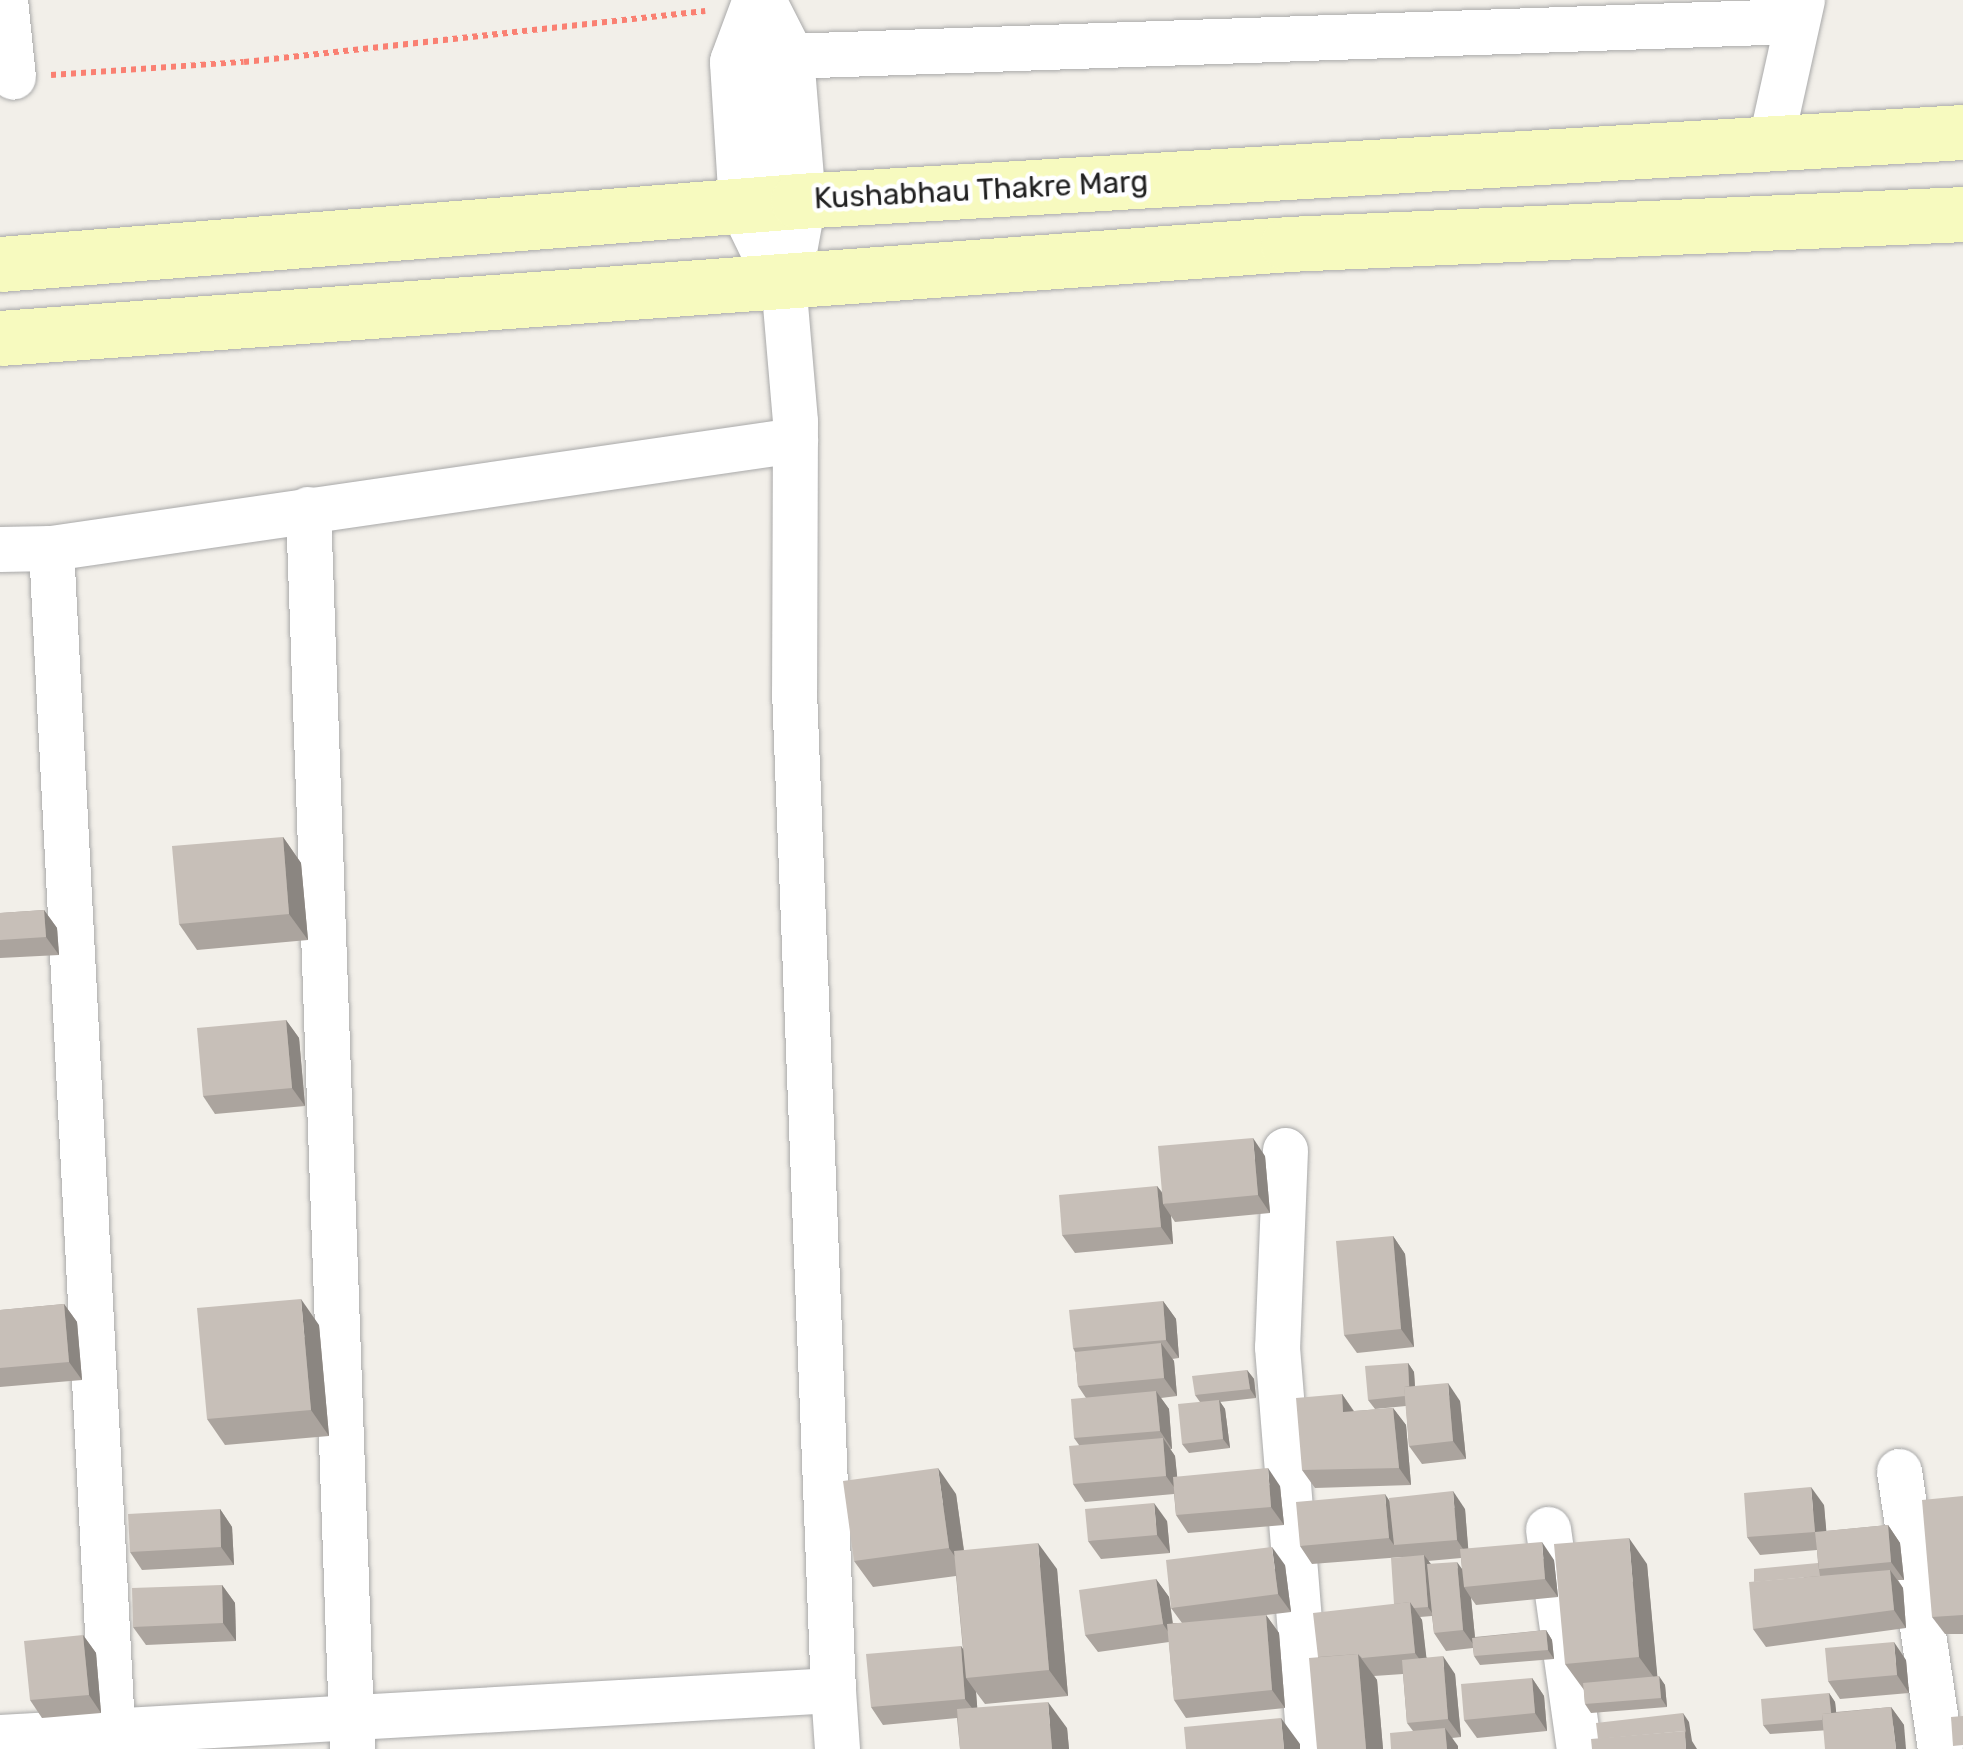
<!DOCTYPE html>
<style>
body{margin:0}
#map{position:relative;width:1963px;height:1749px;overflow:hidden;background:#f2efe9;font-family:Rubik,sans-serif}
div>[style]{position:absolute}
.path>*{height:6px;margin-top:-3px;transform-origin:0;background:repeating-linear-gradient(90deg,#fa8072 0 5px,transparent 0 10px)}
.roads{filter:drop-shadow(0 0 2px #a9a9a9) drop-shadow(0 0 2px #a9a9a9)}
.minor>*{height:45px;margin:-22.5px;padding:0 22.5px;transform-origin:22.5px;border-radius:22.5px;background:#fff}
.tertiary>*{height:55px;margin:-27.5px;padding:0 27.5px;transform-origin:27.5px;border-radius:27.5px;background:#fff}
.secondary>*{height:55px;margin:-27.5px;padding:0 27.5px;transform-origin:27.5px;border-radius:27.5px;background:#f7fabf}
.wall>*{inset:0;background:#aba49e}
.shaded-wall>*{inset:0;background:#8b8681}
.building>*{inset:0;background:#c7bfb8}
span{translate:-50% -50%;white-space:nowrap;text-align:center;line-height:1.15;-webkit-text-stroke:9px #fff;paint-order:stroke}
.street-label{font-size:30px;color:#222}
</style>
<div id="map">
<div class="path">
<div style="left:51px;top:75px;width:193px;rotate:-3.9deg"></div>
<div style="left:244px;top:62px;width:464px;rotate:-6.3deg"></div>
</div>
<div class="roads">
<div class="minor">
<div style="left:5px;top:0;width:77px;rotate:84.1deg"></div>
<div style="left:786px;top:56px;width:1009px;rotate:-1.99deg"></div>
<div style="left:1770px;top:144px;width:148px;rotate:-77.5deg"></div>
<div style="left:783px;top:281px;width:141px;rotate:85.1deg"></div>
<div style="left:795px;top:421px;width:269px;rotate:90.2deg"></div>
<div style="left:794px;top:690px;width:1001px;rotate:87.77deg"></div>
<div style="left:308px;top:509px;width:1241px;rotate:87.97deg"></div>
<div style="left:51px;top:548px;width:1203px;rotate:87.04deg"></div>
<div style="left:0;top:549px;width:51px;rotate:-1.1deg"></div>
<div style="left:51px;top:548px;width:752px;rotate:-8.26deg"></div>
<div style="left:1285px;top:1150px;width:197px;rotate:92.3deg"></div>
<div style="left:1277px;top:1347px;width:403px;rotate:85.4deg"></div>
<div style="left:1899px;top:1471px;width:281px;rotate:81.6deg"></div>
<div style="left:1548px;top:1529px;width:222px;rotate:82deg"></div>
<div style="left:0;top:1737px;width:834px;rotate:-3.23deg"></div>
<div style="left:833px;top:1690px;width:59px;rotate:86.1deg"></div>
</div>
<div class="tertiary">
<div style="left:760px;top:0;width:66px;rotate:110.4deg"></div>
<div style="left:737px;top:62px;width:143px;rotate:86.4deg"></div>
<div style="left:746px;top:205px;width:85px;rotate:64deg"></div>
<div style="left:760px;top:5px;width:57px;rotate:63deg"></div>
<div style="left:786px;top:56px;width:145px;rotate:85.3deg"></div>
<div style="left:798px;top:201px;width:45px;rotate:100.3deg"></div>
</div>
<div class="secondary">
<div style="left:0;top:264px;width:800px;rotate:-4.51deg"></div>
<div style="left:798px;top:201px;width:1167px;rotate:-3.39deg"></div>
<div style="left:0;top:338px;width:1291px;rotate:-4.17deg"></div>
<div style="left:1288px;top:244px;width:676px;rotate:-2.54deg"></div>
</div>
</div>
<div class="wall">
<div style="clip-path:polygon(283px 837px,301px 863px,308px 940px,197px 950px,179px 924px)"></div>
<div style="clip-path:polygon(44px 910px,57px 928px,59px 955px,0 958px,0 913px)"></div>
<div style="clip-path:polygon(286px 1020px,299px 1038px,305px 1106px,215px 1114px,203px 1096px)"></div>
<div style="clip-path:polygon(1265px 1156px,1270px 1213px,1175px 1222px,1171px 1216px,1173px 1244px,1075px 1253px,1062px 1235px,1157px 1186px,1162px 1192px)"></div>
<div style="clip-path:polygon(1393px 1236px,1405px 1254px,1414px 1347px,1357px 1353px,1344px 1335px)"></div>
<div style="clip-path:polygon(1163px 1301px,1176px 1319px,1179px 1358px,1172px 1359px,1174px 1361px,1177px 1396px,1161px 1398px,1169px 1409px,1172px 1449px,1170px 1449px,1175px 1456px,1177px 1477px,1280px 1486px,1284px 1525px,1188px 1533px,1176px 1515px,1174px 1494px,1085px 1502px,1073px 1484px,1079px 1445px,1074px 1438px,1086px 1398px,1078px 1386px,1075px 1352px,1073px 1348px)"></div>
<div style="clip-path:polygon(64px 1304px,77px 1322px,82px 1380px,0 1387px,0 1310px)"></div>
<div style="clip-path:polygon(319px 1325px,329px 1436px,225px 1445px,207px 1419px)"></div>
<div style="clip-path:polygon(1408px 1363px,1414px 1372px,1415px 1386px,1460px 1401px,1466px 1459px,1422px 1464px,1409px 1446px,1406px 1406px,1375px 1409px,1368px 1400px)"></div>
<div style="clip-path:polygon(1247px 1370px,1254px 1379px,1256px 1398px,1220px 1402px,1225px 1409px,1230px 1448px,1189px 1453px,1182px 1444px,1200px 1402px,1195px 1395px)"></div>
<div style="clip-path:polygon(1342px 1394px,1354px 1411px,1393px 1408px,1406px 1425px,1411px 1485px,1315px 1488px,1302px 1470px)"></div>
<div style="clip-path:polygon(956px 1494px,964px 1550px,1057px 1569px,1068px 1696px,985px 1704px,976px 1692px,977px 1708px,1067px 1728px,1069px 1749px,960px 1749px,957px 1718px,883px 1725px,871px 1707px,961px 1646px,963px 1650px,956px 1576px,873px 1587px,854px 1561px)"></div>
<div style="clip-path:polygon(1963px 1496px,1963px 1634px,1945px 1634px,1932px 1617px)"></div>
<div style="clip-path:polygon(evenodd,1390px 1502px,1465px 1509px,1468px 1549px,1554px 1560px,1558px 1597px,1476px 1605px,1471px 1598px,1475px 1637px,1546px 1630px,1552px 1640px,1554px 1659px,1480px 1665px,1474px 1656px,1473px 1648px,1446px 1651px,1434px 1633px,1432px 1616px,1420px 1617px,1422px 1620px,1426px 1657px,1455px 1674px,1461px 1737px,1452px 1738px,1458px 1749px,1391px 1749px,1413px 1731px,1407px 1723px,1403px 1674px,1374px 1676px,1377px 1680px,1383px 1749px,1317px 1749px,1318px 1657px,1394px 1604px,1402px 1557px,1312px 1564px,1300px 1546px,1390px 1502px,1461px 1558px,1462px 1569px,1430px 1564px,1428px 1561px,1461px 1558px)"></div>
<div style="clip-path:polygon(1824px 1505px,1826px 1531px,1888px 1525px,1900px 1543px,1904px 1580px,1898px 1580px,1903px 1588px,1906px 1628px,1766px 1647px,1753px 1629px,1818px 1563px,1817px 1550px,1760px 1555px,1747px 1537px)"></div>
<div style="clip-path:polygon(220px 1509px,232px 1527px,234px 1565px,142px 1570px,130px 1552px)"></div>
<div style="clip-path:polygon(1167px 1521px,1170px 1553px,1101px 1559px,1088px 1541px)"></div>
<div style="clip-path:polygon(1647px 1564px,1657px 1676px,1665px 1685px,1667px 1707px,1591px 1713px,1585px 1704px,1584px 1690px,1565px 1664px)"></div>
<div style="clip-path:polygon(1285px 1565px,1291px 1612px,1266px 1615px,1279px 1633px,1285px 1708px,1186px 1718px,1174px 1700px,1169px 1642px,1098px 1652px,1085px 1635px,1156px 1579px,1169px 1597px,1173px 1623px,1182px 1623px,1171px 1608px)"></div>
<div style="clip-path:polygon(222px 1585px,235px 1603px,236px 1641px,146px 1645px,133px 1627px)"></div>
<div style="clip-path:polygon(83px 1635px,96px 1653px,101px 1713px,42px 1718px,30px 1700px)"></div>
<div style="clip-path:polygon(1906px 1660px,1909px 1693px,1840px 1699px,1828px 1681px)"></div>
<div style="clip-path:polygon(1532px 1678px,1544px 1696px,1547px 1731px,1477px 1738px,1464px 1720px)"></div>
<div style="clip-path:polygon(1829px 1693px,1835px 1702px,1836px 1712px,1891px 1707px,1904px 1725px,1770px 1734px,1763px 1725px)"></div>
</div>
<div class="shaded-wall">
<div style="clip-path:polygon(283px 837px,301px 863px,308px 940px,289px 914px)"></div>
<div style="clip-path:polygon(44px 910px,57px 928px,59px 955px,46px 937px)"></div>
<div style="clip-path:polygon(286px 1020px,299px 1038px,305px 1106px,292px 1088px)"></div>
<div style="clip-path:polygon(1253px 1138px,1265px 1156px,1270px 1213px,1258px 1195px)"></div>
<div style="clip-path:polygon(1157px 1186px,1169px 1203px,1163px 1204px,1171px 1216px,1173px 1244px,1161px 1227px)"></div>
<div style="clip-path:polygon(1393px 1236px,1405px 1254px,1414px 1347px,1401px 1329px)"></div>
<div style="clip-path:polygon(301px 1299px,319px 1325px,329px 1436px,311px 1410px)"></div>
<div style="clip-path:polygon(1163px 1301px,1176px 1319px,1179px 1358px,1166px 1340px)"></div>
<div style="clip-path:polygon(64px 1304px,77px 1322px,82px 1380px,69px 1362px)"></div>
<div style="clip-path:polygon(1161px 1343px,1174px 1361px,1177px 1396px,1164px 1378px)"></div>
<div style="clip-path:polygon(1408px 1363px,1414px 1372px,1416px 1405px,1410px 1396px)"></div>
<div style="clip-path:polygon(1247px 1370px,1254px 1379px,1256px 1398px,1250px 1389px)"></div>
<div style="clip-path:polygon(1448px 1383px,1460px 1401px,1466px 1459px,1453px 1441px)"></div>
<div style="clip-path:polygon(1156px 1391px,1169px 1409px,1172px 1449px,1160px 1431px)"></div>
<div style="clip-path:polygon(1342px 1394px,1354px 1412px,1343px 1412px)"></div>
<div style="clip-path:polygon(1219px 1400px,1225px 1409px,1230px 1448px,1223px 1439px)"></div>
<div style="clip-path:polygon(1393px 1408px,1406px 1425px,1411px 1485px,1399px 1468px)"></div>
<div style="clip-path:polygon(1163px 1438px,1175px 1456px,1179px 1494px,1166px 1476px)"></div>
<div style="clip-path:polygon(938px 1468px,956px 1494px,967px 1574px,949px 1548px)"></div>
<div style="clip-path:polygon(1268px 1468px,1280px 1486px,1284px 1525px,1271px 1507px)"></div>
<div style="clip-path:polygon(1811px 1487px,1824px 1505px,1828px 1549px,1815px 1532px)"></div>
<div style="clip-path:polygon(1453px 1491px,1465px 1509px,1469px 1558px,1457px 1540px)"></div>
<div style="clip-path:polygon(1385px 1494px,1397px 1512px,1394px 1545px,1389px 1538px)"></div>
<div style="clip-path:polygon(1154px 1503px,1167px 1521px,1170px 1553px,1157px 1535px)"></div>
<div style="clip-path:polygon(220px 1509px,232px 1527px,234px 1565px,221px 1547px)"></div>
<div style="clip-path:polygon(1888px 1525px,1900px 1543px,1904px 1580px,1891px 1562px)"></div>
<div style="clip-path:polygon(1629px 1538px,1647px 1564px,1658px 1683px,1639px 1657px)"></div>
<div style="clip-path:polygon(1542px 1542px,1554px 1560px,1558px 1597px,1545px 1579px)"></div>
<div style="clip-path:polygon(1038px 1543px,1057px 1569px,1068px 1696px,1049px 1670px)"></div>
<div style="clip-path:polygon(1272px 1547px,1285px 1565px,1291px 1612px,1278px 1594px)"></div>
<div style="clip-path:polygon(1424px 1555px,1431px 1564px,1434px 1616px,1428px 1607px)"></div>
<div style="clip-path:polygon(1457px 1562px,1470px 1580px,1464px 1587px,1471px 1598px,1476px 1648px,1463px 1630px)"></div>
<div style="clip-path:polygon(1890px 1570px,1903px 1588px,1906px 1628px,1894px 1610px)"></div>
<div style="clip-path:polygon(1156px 1579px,1169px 1597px,1175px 1642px,1163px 1624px)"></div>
<div style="clip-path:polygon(222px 1585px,235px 1603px,236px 1641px,223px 1623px)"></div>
<div style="clip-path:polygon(1410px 1602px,1422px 1620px,1428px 1671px,1415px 1653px)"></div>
<div style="clip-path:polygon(1266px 1615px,1279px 1633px,1285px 1708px,1272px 1690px)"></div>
<div style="clip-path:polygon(1546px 1630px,1552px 1640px,1554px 1659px,1548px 1650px)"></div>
<div style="clip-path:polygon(83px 1635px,96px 1653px,101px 1713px,89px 1695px)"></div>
<div style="clip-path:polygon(1894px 1642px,1906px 1660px,1909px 1693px,1897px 1675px)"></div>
<div style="clip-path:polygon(961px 1646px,973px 1664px,966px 1678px,976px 1692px,978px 1716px,965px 1699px)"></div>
<div style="clip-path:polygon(1358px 1654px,1377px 1680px,1383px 1749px,1366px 1749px)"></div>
<div style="clip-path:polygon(1443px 1656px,1455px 1674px,1461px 1737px,1448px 1719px)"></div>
<div style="clip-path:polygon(1659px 1676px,1665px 1685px,1667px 1707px,1661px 1698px)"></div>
<div style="clip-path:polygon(1532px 1678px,1544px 1696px,1547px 1731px,1535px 1713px)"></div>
<div style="clip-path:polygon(1829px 1693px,1835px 1702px,1838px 1728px,1832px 1719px)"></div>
<div style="clip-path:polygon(1048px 1702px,1067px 1728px,1069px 1749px,1052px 1749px)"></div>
<div style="clip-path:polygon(1891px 1707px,1904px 1725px,1906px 1749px,1896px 1749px)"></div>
<div style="clip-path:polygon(1683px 1713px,1689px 1722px,1692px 1741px,1697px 1749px,1686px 1749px)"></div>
<div style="clip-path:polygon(1281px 1718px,1300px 1744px,1300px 1749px,1284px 1749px)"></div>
<div style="clip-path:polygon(1445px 1728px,1458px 1746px,1458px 1749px,1447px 1749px)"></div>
</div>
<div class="building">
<div style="clip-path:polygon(283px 837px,289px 914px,179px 924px,172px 846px)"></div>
<div style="clip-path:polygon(44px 910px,46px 937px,0 940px,0 913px)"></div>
<div style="clip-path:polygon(286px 1020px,292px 1088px,203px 1096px,197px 1028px)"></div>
<div style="clip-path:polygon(1253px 1138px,1258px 1195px,1163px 1204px,1158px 1146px)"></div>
<div style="clip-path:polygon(1157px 1186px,1161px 1227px,1062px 1235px,1059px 1195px)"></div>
<div style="clip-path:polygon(1393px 1236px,1401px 1329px,1344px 1335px,1336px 1241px)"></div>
<div style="clip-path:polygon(301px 1299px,311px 1410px,207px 1419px,197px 1308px)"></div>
<div style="clip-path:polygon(1163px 1301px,1166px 1340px,1073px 1348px,1069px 1310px)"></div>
<div style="clip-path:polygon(64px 1304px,69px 1362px,0 1368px,0 1310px)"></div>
<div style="clip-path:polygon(1161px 1343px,1164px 1378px,1078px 1386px,1075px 1352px)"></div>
<div style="clip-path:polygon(1408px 1363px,1409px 1386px,1404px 1387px,1405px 1396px,1368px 1400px,1365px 1366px)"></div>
<div style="clip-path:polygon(1247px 1370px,1250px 1389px,1195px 1395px,1192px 1376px)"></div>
<div style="clip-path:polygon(1448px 1383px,1453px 1441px,1409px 1446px,1404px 1387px)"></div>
<div style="clip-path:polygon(1156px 1391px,1160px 1431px,1074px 1438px,1071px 1399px)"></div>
<div style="clip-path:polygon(1342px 1394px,1343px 1412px,1393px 1408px,1399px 1468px,1302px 1470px,1296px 1398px)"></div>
<div style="clip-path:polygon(1219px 1400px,1223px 1439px,1182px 1444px,1178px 1404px)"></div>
<div style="clip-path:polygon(1163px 1438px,1166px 1476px,1073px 1484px,1069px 1446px)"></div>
<div style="clip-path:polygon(938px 1468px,949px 1548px,854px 1561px,843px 1481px)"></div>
<div style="clip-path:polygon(1268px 1468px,1271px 1507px,1176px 1515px,1173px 1477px)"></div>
<div style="clip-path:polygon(1811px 1487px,1815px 1532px,1888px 1525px,1891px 1562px,1819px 1569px,1815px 1532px,1747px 1537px,1744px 1493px)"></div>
<div style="clip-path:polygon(1453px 1491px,1457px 1540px,1394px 1545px,1389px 1498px)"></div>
<div style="clip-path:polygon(1385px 1494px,1389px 1538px,1300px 1546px,1296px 1502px)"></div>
<div style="clip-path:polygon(1963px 1496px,1963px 1615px,1932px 1617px,1922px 1500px)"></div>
<div style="clip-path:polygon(1154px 1503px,1157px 1535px,1088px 1541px,1085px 1509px)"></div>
<div style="clip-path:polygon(220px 1509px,221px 1547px,130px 1552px,128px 1514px)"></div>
<div style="clip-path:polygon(1629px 1538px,1639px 1657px,1565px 1664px,1554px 1544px)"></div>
<div style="clip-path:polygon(1542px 1542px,1545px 1579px,1464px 1587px,1460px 1549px)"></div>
<div style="clip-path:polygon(1038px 1543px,1049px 1670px,966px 1678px,954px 1551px)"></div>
<div style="clip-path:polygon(1272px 1547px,1278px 1594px,1171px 1608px,1166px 1560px)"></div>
<div style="clip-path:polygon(1424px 1555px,1428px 1607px,1414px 1608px,1410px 1602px,1394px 1604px,1391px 1558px)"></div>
<div style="clip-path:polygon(1457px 1562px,1463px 1630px,1434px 1633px,1427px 1564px)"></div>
<div style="clip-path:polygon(1818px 1563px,1820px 1576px,1754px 1582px,1754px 1569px)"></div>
<div style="clip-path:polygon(1890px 1570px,1894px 1610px,1753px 1629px,1749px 1582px)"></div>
<div style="clip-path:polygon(1156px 1579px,1163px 1624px,1085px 1635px,1079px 1590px)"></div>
<div style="clip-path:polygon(222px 1585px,223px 1623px,133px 1627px,132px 1588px)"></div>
<div style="clip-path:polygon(1410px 1602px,1415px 1653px,1362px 1658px,1358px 1654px,1318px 1657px,1313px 1613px)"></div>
<div style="clip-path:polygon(1266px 1615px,1272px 1690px,1174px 1700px,1167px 1624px)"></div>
<div style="clip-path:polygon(1546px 1630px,1548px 1650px,1474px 1656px,1472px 1638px)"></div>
<div style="clip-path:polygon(83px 1635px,89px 1695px,30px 1700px,24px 1641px)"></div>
<div style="clip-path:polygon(1894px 1642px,1897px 1675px,1828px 1681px,1825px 1648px)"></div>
<div style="clip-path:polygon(961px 1646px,965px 1699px,871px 1707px,866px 1654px)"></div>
<div style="clip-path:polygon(1358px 1654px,1366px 1749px,1317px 1749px,1309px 1658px)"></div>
<div style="clip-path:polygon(1443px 1656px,1448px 1719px,1407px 1723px,1402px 1660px)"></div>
<div style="clip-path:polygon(1659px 1676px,1661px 1698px,1585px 1704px,1583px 1683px)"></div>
<div style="clip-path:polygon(1532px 1678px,1535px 1713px,1464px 1720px,1461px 1684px)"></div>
<div style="clip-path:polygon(1829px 1693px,1831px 1713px,1822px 1714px,1822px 1720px,1763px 1725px,1761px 1699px)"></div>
<div style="clip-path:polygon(1048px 1702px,1052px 1749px,960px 1749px,957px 1709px)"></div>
<div style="clip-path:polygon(1891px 1707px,1896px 1749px,1825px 1749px,1822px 1714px)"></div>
<div style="clip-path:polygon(1683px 1713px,1686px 1733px,1685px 1731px,1598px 1739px,1596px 1723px)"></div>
<div style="clip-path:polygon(1963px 1716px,1963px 1745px,1953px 1746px,1951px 1717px)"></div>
<div style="clip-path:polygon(1281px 1718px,1284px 1749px,1186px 1749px,1184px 1727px)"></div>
<div style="clip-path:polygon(1445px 1728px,1447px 1749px,1391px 1749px,1390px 1733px)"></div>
<div style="clip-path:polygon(1685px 1731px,1686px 1749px,1592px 1749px,1591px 1739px)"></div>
</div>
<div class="street-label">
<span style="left:981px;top:190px;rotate:-3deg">Kushabhau Thakre Marg</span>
</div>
</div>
